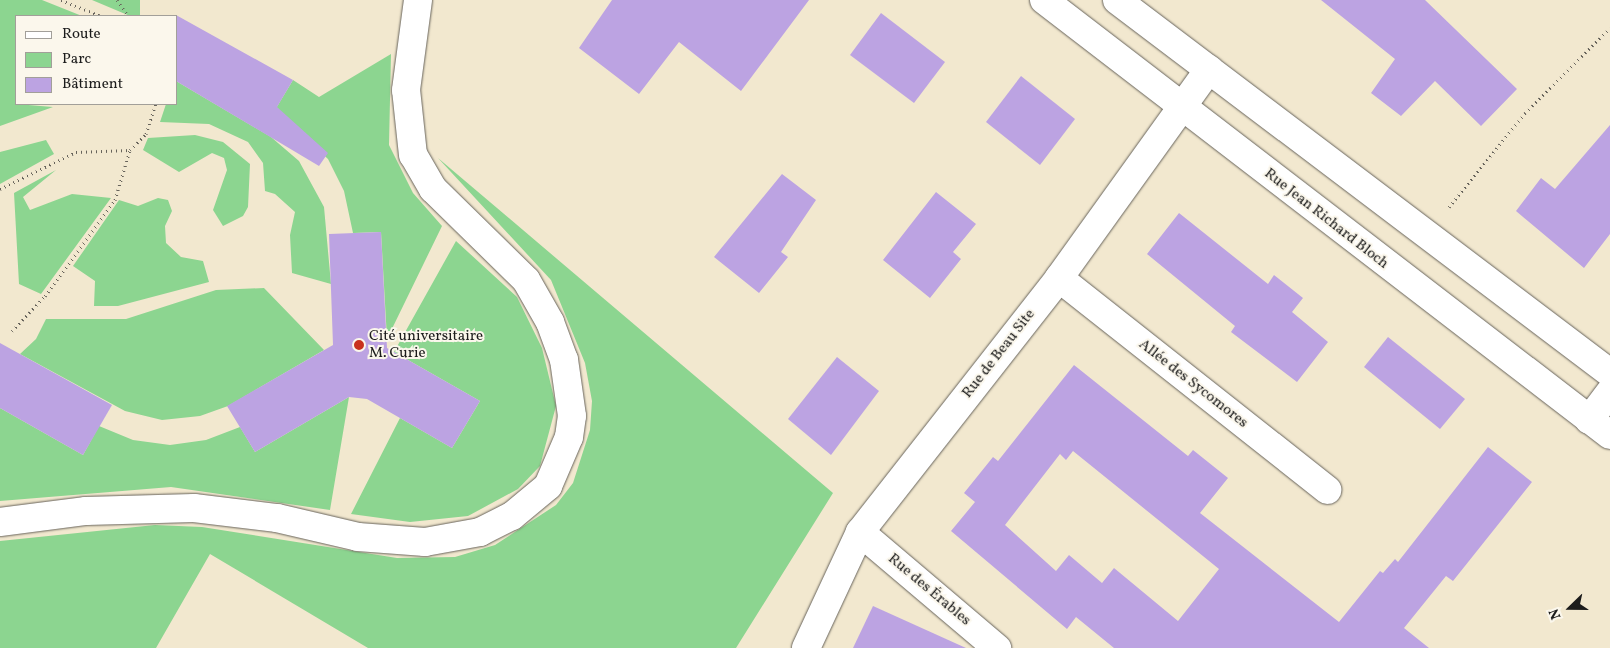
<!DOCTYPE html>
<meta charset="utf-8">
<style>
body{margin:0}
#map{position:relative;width:1610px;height:648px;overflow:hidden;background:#f2e8cf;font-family:Vollkorn,serif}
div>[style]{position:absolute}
.green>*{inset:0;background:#8cd590}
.building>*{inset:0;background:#bca3e2}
.path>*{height:3px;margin-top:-1.5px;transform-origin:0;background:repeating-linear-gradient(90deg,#67635b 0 1px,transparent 0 5px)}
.roads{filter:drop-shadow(0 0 1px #67635b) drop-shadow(0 0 1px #67635b)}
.minor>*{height:28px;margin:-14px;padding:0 14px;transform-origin:14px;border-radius:14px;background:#fff}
.dots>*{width:14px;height:14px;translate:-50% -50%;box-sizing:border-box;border:2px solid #fbf7ec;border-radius:50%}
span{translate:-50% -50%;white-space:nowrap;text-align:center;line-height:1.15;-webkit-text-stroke:4px #fbf7ec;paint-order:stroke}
.street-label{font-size:15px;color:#1c1c1c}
.poi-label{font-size:15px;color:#1c1c1c}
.left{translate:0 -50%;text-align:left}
.legend{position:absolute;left:15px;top:15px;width:162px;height:90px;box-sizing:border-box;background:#fbf7ec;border:1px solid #a29f99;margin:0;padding:6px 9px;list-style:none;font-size:15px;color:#1c1c1c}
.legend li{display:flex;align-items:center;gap:10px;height:25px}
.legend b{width:25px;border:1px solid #a29f99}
.north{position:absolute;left:1545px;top:583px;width:50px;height:50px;-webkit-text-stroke:4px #fbf7ec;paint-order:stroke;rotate:248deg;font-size:14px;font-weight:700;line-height:20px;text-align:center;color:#1c1c1c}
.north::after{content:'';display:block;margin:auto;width:18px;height:22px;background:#1c1c1c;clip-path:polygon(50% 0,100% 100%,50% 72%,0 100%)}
</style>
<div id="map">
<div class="green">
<div style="clip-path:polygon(0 0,42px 0,82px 16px,16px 16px,16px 104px,53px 107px,0 126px)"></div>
<div style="clip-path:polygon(92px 0,140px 0,140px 16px,130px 16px)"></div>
<div style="clip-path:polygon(391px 54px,389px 145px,413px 193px,442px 226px,387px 339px,381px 232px,353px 233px,344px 191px,328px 159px,275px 110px,293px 80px,319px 97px)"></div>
<div style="clip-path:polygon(176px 81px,271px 137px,299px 161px,324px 207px,331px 284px,292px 273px,290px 235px,295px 212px,275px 194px,265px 191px,263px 163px,248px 142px,209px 124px,160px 122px,166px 104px,176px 104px)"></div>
<div style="clip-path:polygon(195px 135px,223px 142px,250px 164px,248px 207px,243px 216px,223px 226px,213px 210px,227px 170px,224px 158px,212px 153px,179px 172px,143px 150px,148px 138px)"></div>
<div style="clip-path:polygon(46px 140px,54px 154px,0 184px,0 152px)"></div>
<div style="clip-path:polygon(438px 158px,833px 493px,736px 648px,368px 648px,210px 554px,156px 648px,0 648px,0 541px,155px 525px,202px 527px,397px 558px,455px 557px,495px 545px,556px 505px,573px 483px,590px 430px,592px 401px,585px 363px,551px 280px)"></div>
<div style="clip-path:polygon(56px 170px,23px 197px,30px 210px,72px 194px,111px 198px,41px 294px,19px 284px,14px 193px)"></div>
<div style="clip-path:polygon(158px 198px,168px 200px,172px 211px,165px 226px,166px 243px,181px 257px,203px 261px,209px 282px,118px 306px,94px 306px,95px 281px,73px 266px,119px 200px,138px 206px)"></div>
<div style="clip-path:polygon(456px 241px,517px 297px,542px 348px,556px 406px,540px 466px,518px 489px,468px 516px,410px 522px,351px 514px,400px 418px,452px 448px,480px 401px,394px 352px)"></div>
<div style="clip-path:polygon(264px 288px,324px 350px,228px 406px,200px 416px,162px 420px,125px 411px,20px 354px,36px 339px,46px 319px,126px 319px,216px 290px)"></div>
<div style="clip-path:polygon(349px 397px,330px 510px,171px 487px,0 501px,0 408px,83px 455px,99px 426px,133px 440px,170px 445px,206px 440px,240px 427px,255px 452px)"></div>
</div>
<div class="building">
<div style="clip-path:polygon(612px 0,809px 0,741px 91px,679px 42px,639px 94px,579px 48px)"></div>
<div style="clip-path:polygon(1321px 0,1425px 0,1517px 89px,1481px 126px,1435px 81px,1401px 116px,1371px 93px,1395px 59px)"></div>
<div style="clip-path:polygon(881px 13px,945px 62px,914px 103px,850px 55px)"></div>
<div style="clip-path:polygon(176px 15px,293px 80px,277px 107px,328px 153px,319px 166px,176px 81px)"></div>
<div style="clip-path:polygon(1021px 76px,1075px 119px,1040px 165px,986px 122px)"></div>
<div style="clip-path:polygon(1610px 125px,1610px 234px,1584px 268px,1516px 211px,1541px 178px,1555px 189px)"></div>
<div style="clip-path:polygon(782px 174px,816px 200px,781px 252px,788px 257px,759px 293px,714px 257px)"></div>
<div style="clip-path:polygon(936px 192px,976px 224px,953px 252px,961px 259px,930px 298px,883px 260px)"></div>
<div style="clip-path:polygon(1179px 213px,1268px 284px,1274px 275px,1303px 298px,1292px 312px,1328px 342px,1297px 382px,1231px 332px,1235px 326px,1147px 254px)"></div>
<div style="clip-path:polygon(381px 232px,387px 348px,480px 401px,452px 448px,367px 399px,349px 397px,255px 452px,227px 406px,333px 345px,329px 234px)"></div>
<div style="clip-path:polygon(1388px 337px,1465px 399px,1440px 429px,1364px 367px)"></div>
<div style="clip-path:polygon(0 343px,112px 405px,83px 455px,0 408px)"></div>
<div style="clip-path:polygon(837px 357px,879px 391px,831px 455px,788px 419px)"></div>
<div style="clip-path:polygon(evenodd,1074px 365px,1188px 456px,1193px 450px,1228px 478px,1200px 513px,1339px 622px,1380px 571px,1383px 573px,1395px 559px,1398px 562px,1488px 447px,1532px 482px,1453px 581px,1446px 576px,1404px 628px,1429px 648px,1114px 648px,1076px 617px,1067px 629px,951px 531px,975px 502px,964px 493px,993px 457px,998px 461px,1074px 365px,1073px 451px,1219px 569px,1178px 621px,1114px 568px,1102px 583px,1069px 555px,1056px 571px,1005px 525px,1060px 454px,1066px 460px,1073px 451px)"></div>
<div style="clip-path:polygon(873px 606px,966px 648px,853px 648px)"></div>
</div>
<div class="path">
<div style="left:61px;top:0;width:43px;rotate:21.8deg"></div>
<div style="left:117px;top:0;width:19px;rotate:55deg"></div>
<div style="left:0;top:189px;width:85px;rotate:-26deg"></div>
<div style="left:76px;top:152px;width:54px;rotate:-2.1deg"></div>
<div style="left:130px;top:150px;width:23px;rotate:-45deg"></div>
<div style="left:146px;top:134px;width:32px;rotate:-72deg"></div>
<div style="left:1449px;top:207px;width:121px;rotate:-51deg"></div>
<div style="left:1525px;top:113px;width:120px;rotate:-45deg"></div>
<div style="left:12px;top:331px;width:48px;rotate:-46.7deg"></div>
<div style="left:45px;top:296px;width:119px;rotate:-53.9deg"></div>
<div style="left:115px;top:200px;width:52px;rotate:-73.3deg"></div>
</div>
<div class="roads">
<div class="minor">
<div style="left:1044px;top:0;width:714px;rotate:37.54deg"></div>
<div style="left:1117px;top:0;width:618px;rotate:37.11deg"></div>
<div style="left:1059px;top:278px;width:342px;rotate:38.3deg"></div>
<div style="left:1589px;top:420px;width:35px;rotate:-53deg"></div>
<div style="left:0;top:522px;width:87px;rotate:-7.3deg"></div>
<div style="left:86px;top:511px;width:108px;rotate:-1.6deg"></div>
<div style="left:194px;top:508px;width:84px;rotate:6.9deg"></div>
<div style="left:277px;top:518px;width:83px;rotate:13.2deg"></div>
<div style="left:358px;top:537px;width:67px;rotate:4.3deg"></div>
<div style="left:425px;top:542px;width:56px;rotate:-10.3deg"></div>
<div style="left:480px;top:532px;width:36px;rotate:-27deg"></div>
<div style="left:512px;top:516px;width:47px;rotate:-39.8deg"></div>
<div style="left:548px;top:486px;width:53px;rotate:-66.8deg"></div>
<div style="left:569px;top:437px;width:21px;rotate:-82deg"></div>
<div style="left:572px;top:416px;width:57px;rotate:-98.1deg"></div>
<div style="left:564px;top:360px;width:40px;rotate:-110.2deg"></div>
<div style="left:550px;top:322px;width:48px;rotate:-119.7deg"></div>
<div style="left:526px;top:280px;width:130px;rotate:-135.6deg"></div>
<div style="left:433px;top:189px;width:39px;rotate:-120deg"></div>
<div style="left:413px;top:155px;width:65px;rotate:-96.1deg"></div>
<div style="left:406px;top:90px;width:91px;rotate:-82.4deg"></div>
<div style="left:860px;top:532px;width:180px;rotate:40.3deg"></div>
<div style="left:806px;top:648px;width:128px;rotate:-65deg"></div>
<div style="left:860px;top:532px;width:323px;rotate:-51.9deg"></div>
<div style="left:1059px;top:278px;width:257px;rotate:-54.3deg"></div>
</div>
</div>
<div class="dots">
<div style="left:359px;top:345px;background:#c8321e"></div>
</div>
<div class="street-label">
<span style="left:1326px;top:219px;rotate:38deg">Rue Jean Richard Bloch</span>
<span style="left:999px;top:354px;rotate:-52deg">Rue de Beau Site</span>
<span style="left:1193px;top:384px;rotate:38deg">Allée des Sycomores</span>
<span style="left:929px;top:590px;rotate:40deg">Rue des Érables</span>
</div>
<div class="poi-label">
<span class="left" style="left:369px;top:345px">Cité universitaire<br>M. Curie</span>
</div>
<ul class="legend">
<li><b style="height:6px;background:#fff"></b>Route</li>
<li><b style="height:14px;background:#8cd590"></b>Parc</li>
<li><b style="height:14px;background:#bca3e2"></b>Bâtiment</li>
</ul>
<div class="north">N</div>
</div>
